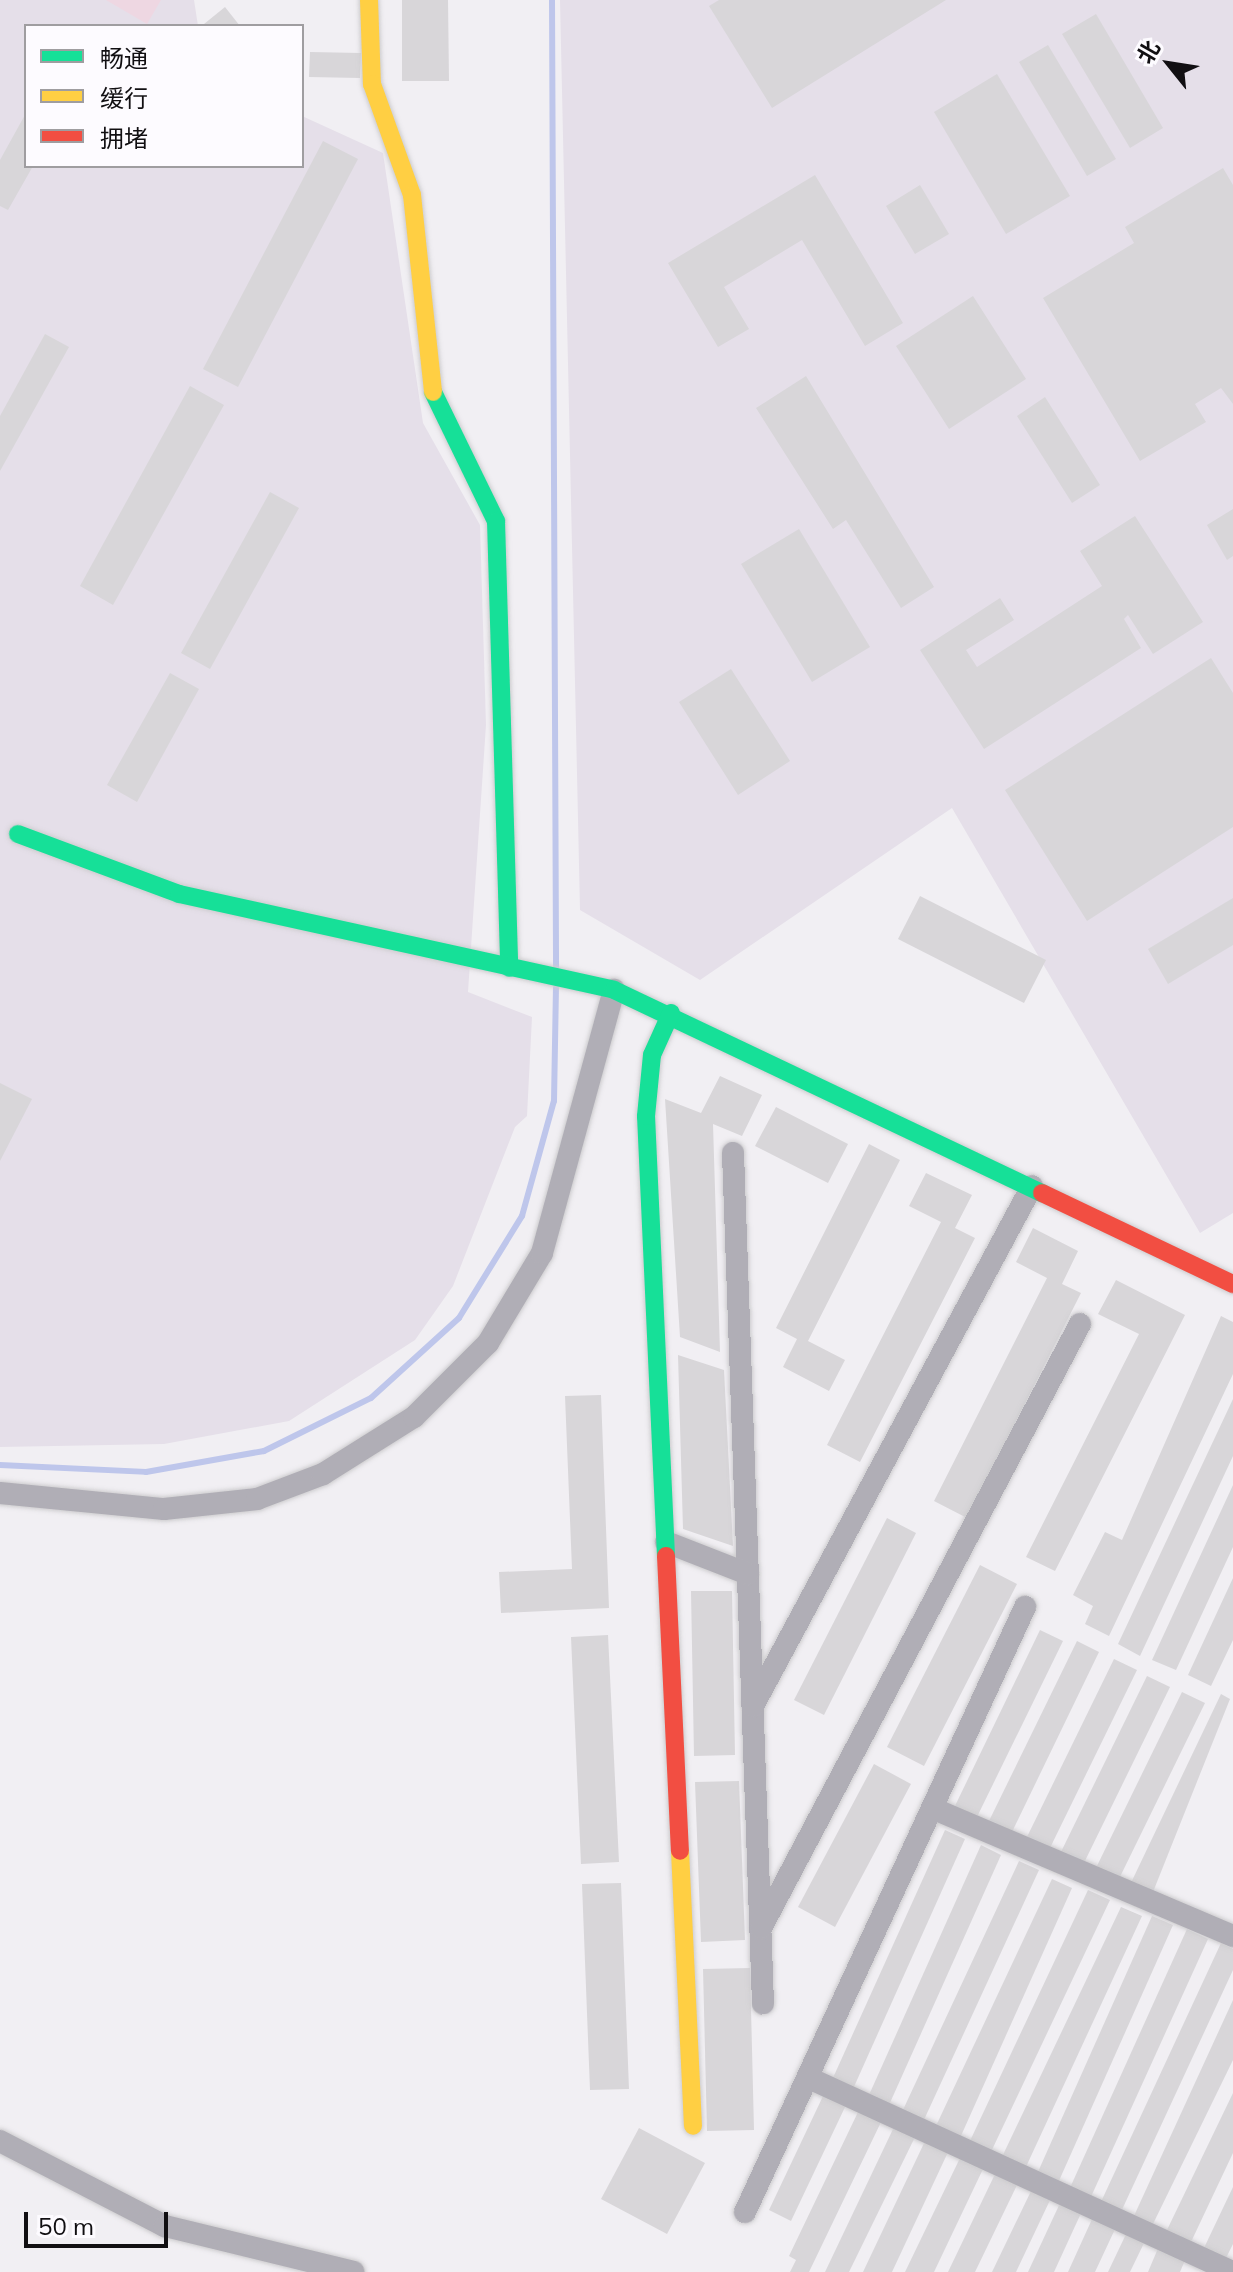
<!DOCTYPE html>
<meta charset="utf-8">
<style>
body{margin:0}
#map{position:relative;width:1233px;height:2272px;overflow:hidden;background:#f1eff3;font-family:Mulish,"Noto Sans SC",sans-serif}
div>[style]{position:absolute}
.built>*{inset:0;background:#e5dfe9}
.green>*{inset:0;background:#eed7e2}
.stream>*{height:6px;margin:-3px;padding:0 3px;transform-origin:3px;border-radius:3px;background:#bec6eb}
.building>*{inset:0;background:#d8d6d9}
.roads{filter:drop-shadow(0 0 2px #cdccce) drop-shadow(0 0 2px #cdccce)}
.street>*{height:22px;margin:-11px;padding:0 11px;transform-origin:11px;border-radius:11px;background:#b0aeb6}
.fast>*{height:18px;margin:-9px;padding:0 9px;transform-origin:9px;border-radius:9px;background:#16e098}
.slow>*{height:18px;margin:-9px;padding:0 9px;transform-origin:9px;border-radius:9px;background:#ffcf43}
.jam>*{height:18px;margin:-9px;padding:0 9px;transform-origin:9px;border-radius:9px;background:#f24e42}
span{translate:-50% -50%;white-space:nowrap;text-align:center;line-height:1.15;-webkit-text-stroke:6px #fdfbff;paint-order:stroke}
.legend{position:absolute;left:24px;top:24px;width:280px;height:144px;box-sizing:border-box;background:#fdfbff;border:2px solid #9f9da0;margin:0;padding:10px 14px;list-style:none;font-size:24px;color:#110f12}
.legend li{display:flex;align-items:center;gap:16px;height:40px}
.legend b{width:40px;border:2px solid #9f9da0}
.north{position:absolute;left:1129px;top:24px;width:80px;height:80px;-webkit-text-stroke:6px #fdfbff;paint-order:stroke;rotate:300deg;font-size:22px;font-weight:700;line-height:32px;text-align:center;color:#110f12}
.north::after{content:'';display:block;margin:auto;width:28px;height:36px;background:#110f12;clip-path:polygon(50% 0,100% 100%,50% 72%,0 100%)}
.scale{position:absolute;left:24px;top:2212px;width:144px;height:36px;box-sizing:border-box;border:4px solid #110f12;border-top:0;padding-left:10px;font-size:24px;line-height:28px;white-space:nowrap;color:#110f12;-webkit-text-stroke:6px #fdfbff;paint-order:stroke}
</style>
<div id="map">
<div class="built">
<div style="clip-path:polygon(0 0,194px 0,198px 26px,26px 26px,26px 166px,302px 166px,302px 116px,383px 153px,423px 423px,480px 525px,486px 725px,468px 992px,532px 1017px,527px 1116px,515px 1127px,453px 1286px,415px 1340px,289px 1421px,164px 1444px,0 1447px)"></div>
<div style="clip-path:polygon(560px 0,1233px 0,1233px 1213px,1200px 1233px,952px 808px,700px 980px,580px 910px)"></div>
</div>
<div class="green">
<div style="clip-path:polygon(106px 0,161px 0,147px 24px)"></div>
</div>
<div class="stream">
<div style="left:552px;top:0;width:969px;rotate:89.76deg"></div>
<div style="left:0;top:1465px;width:146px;rotate:2.7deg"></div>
<div style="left:146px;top:1472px;width:120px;rotate:-10.1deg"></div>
<div style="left:264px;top:1451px;width:119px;rotate:-26.4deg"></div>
<div style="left:371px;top:1398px;width:119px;rotate:-42.3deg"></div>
<div style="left:459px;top:1318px;width:120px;rotate:-58.3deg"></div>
<div style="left:522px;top:1216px;width:119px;rotate:-74.5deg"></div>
<div style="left:554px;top:1101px;width:113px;rotate:-89deg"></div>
</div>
<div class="building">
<div style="clip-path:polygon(402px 0,448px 0,449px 81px,402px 81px)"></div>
<div style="clip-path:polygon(719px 0,946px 0,772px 108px,709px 6px)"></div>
<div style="clip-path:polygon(225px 7px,240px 26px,206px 26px,204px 24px)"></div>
<div style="clip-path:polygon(1096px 14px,1163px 128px,1130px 148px,1062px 34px)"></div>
<div style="clip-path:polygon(1048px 45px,1116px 159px,1087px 176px,1019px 62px)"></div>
<div style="clip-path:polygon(310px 52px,361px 53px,360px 78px,309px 77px)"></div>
<div style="clip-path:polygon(997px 74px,1070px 196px,1006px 234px,934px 112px)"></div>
<div style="clip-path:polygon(26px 113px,26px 166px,33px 166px,8px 210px,0 206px,0 160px)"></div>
<div style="clip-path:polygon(323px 141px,358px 159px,238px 387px,203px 369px)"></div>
<div style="clip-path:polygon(1223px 168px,1233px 185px,1233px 404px,1221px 388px,1195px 404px,1206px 422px,1140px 461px,1043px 298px,1134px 243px,1125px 227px)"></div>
<div style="clip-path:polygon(815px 175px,903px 323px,865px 346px,802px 240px,724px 287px,749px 329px,718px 347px,668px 263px)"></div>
<div style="clip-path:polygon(920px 185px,949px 234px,915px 254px,886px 206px)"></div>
<div style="clip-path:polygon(973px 296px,1026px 379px,949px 429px,896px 346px)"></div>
<div style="clip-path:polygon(45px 334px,69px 347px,0 471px,0 416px)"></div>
<div style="clip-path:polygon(806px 376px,934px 587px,901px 608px,846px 520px,833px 529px,756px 408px)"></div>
<div style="clip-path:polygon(190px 386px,224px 405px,113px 605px,80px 586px)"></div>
<div style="clip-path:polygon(1045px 397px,1100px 485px,1072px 503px,1017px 416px)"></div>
<div style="clip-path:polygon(270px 492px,299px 508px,210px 669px,181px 653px)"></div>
<div style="clip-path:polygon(1233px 509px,1233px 556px,1227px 560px,1207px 525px)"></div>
<div style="clip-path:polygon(1135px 516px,1203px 622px,1153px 654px,1128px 615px,1124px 619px,1141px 648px,984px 749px,920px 650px,1000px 598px,1014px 620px,966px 650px,977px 667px,1102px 586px,1080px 551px)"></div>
<div style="clip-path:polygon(799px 529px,870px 647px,812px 682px,741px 564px)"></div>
<div style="clip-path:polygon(1211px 658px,1233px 693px,1233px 827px,1087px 921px,1005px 790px)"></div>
<div style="clip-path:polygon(731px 669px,790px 761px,738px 795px,679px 702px)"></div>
<div style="clip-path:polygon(170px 673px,199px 689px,137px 802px,107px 785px)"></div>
<div style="clip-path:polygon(920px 896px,1046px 960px,1024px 1003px,898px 939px)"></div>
<div style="clip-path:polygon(1233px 898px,1233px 945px,1168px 984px,1148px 949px)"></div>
<div style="clip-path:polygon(720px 1076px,762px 1095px,742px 1136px,713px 1124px,720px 1352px,680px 1337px,665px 1099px,701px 1113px)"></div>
<div style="clip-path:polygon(0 1083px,32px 1099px,0 1161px)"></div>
<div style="clip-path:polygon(776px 1107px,848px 1144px,828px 1183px,755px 1146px)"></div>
<div style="clip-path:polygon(869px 1144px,900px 1160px,808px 1341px,845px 1360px,829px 1391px,783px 1367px,797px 1339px,776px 1328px)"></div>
<div style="clip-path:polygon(926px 1173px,972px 1195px,955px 1228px,975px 1238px,860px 1462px,827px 1445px,941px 1222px,909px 1206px)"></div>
<div style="clip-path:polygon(1033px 1228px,1078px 1251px,1062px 1284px,1081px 1293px,967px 1518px,934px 1501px,1047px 1278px,1016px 1262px)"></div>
<div style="clip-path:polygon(1116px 1280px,1185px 1315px,1055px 1571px,1026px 1557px,1139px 1334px,1098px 1314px)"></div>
<div style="clip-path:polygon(1221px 1316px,1233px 1322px,1233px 1374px,1109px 1636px,1085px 1624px,1093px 1606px,1073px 1595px,1105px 1532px,1122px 1540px)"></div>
<div style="clip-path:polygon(678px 1355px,724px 1370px,733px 1546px,683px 1529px)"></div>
<div style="clip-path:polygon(601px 1395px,609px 1608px,501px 1613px,499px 1572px,572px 1569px,565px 1396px)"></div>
<div style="clip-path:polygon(1233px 1399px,1233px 1456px,1140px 1656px,1118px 1644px)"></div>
<div style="clip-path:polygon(1233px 1485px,1233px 1547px,1176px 1670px,1152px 1660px)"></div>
<div style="clip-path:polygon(887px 1518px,916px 1533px,824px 1715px,794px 1700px)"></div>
<div style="clip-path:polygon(980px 1565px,1017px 1584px,924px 1766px,887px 1747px)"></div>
<div style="clip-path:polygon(1233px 1578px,1233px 1640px,1211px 1686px,1188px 1675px)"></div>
<div style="clip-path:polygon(691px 1591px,732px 1591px,735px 1755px,694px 1756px)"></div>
<div style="clip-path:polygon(1040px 1630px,1063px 1641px,975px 1821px,953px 1810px)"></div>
<div style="clip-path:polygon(608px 1635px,619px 1862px,581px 1864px,571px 1637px)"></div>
<div style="clip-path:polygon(1077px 1641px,1099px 1652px,1012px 1832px,989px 1821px)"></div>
<div style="clip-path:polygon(1114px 1659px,1137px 1670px,1049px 1850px,1026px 1839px)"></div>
<div style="clip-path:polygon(1147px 1676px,1170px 1687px,1082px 1867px,1059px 1856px)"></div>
<div style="clip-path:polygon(1182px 1692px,1205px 1703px,1117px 1883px,1094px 1872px)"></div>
<div style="clip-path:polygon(1221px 1694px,1230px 1699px,1151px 1897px,1129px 1887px)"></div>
<div style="clip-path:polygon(874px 1764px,911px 1784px,835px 1927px,798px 1907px)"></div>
<div style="clip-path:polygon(739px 1781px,745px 1940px,701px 1942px,695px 1782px)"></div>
<div style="clip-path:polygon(945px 1830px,965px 1839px,853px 2089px,832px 2080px)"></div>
<div style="clip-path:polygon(981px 1845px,1001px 1855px,889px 2105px,869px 2095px)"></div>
<div style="clip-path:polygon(1019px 1861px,1039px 1870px,923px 2122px,902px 2112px)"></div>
<div style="clip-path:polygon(1052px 1879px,1072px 1888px,960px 2138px,935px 2128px)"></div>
<div style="clip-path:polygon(621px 1883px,629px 2089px,590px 2090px,582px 1884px)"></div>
<div style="clip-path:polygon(1088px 1890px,1110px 1900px,990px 2154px,969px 2143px)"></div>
<div style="clip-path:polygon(1121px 1907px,1142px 1916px,1025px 2169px,1001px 2159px)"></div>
<div style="clip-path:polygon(1152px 1916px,1173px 1925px,1058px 2183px,1037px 2174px)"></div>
<div style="clip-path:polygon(1187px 1929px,1208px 1939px,1090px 2199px,1069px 2190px)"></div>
<div style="clip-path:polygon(1221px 1943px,1233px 1949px,1233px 1970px,1120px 2214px,1100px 2204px)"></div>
<div style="clip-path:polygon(750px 1968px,754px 2130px,707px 2131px,703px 1969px)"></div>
<div style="clip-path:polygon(1233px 2000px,1233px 2060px,1152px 2226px,1133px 2218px)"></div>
<div style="clip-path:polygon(1233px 2093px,1233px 2153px,1191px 2242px,1166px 2232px)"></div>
<div style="clip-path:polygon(824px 2094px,846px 2105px,791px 2221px,769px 2210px)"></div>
<div style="clip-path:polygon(859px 2110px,882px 2120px,809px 2272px,790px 2272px,796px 2260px,789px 2256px)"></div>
<div style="clip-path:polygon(894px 2127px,915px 2137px,849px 2272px,825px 2272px)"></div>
<div style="clip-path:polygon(639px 2128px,705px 2163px,667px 2234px,601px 2199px)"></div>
<div style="clip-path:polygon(926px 2139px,949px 2150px,892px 2272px,863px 2272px)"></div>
<div style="clip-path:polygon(960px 2158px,983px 2169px,934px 2272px,905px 2272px)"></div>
<div style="clip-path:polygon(996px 2172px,1018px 2183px,975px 2272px,948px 2272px)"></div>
<div style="clip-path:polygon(1233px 2187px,1233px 2244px,1226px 2258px,1203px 2250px)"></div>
<div style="clip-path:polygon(1032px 2189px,1051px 2198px,1016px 2272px,992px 2272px)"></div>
<div style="clip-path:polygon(1061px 2201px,1082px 2211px,1054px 2272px,1028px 2272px)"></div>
<div style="clip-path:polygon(1093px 2217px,1116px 2227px,1095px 2272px,1068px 2272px)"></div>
<div style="clip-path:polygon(1127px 2232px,1145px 2241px,1130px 2272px,1108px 2272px)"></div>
<div style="clip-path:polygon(1159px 2246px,1186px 2258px,1180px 2272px,1148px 2272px)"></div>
</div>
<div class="roads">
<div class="street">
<div style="left:733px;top:1153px;width:851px;rotate:87.98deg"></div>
<div style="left:0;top:1493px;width:165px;rotate:5.6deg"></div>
<div style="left:164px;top:1509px;width:94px;rotate:-6.1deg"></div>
<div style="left:257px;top:1499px;width:71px;rotate:-20.7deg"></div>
<div style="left:323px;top:1474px;width:107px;rotate:-32.1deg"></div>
<div style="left:414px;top:1417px;width:105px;rotate:-45deg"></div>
<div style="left:488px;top:1343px;width:105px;rotate:-59deg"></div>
<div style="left:542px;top:1253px;width:273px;rotate:-74.7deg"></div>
<div style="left:666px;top:1542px;width:88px;rotate:21.3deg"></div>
<div style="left:753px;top:1706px;width:590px;rotate:-61.78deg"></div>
<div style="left:934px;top:1809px;width:325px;rotate:23deg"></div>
<div style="left:761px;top:1928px;width:683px;rotate:-62.16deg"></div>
<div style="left:809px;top:2078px;width:465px;rotate:24.6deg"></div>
<div style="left:0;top:2141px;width:186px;rotate:27.3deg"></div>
<div style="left:165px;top:2226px;width:194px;rotate:13.7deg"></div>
<div style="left:745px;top:2212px;width:667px;rotate:-65.16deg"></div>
</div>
<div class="fast">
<div style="left:433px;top:392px;width:144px;rotate:64deg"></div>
<div style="left:496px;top:521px;width:447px;rotate:88.3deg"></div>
<div style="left:18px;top:834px;width:172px;rotate:20.4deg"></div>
<div style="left:179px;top:894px;width:445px;rotate:12.4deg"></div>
<div style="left:614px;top:990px;width:474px;rotate:25.4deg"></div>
<div style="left:666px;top:1556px;width:440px;rotate:-92.6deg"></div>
<div style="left:646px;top:1116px;width:61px;rotate:-84.4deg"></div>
<div style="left:652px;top:1055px;width:46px;rotate:-65.7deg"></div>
</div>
<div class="slow">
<div style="left:369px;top:0;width:84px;rotate:88deg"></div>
<div style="left:372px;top:84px;width:118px;rotate:70.2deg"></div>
<div style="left:412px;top:195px;width:198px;rotate:83.9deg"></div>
<div style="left:680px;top:1851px;width:275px;rotate:87.3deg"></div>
</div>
<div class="jam">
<div style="left:1042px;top:1193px;width:212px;rotate:25.5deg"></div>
<div style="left:666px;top:1556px;width:295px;rotate:87.3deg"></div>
</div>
</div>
<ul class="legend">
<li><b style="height:10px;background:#16e098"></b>畅通</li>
<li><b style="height:10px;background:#ffcf43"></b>缓行</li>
<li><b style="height:10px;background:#f24e42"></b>拥堵</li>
</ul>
<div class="north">北</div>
<div class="scale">50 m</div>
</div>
